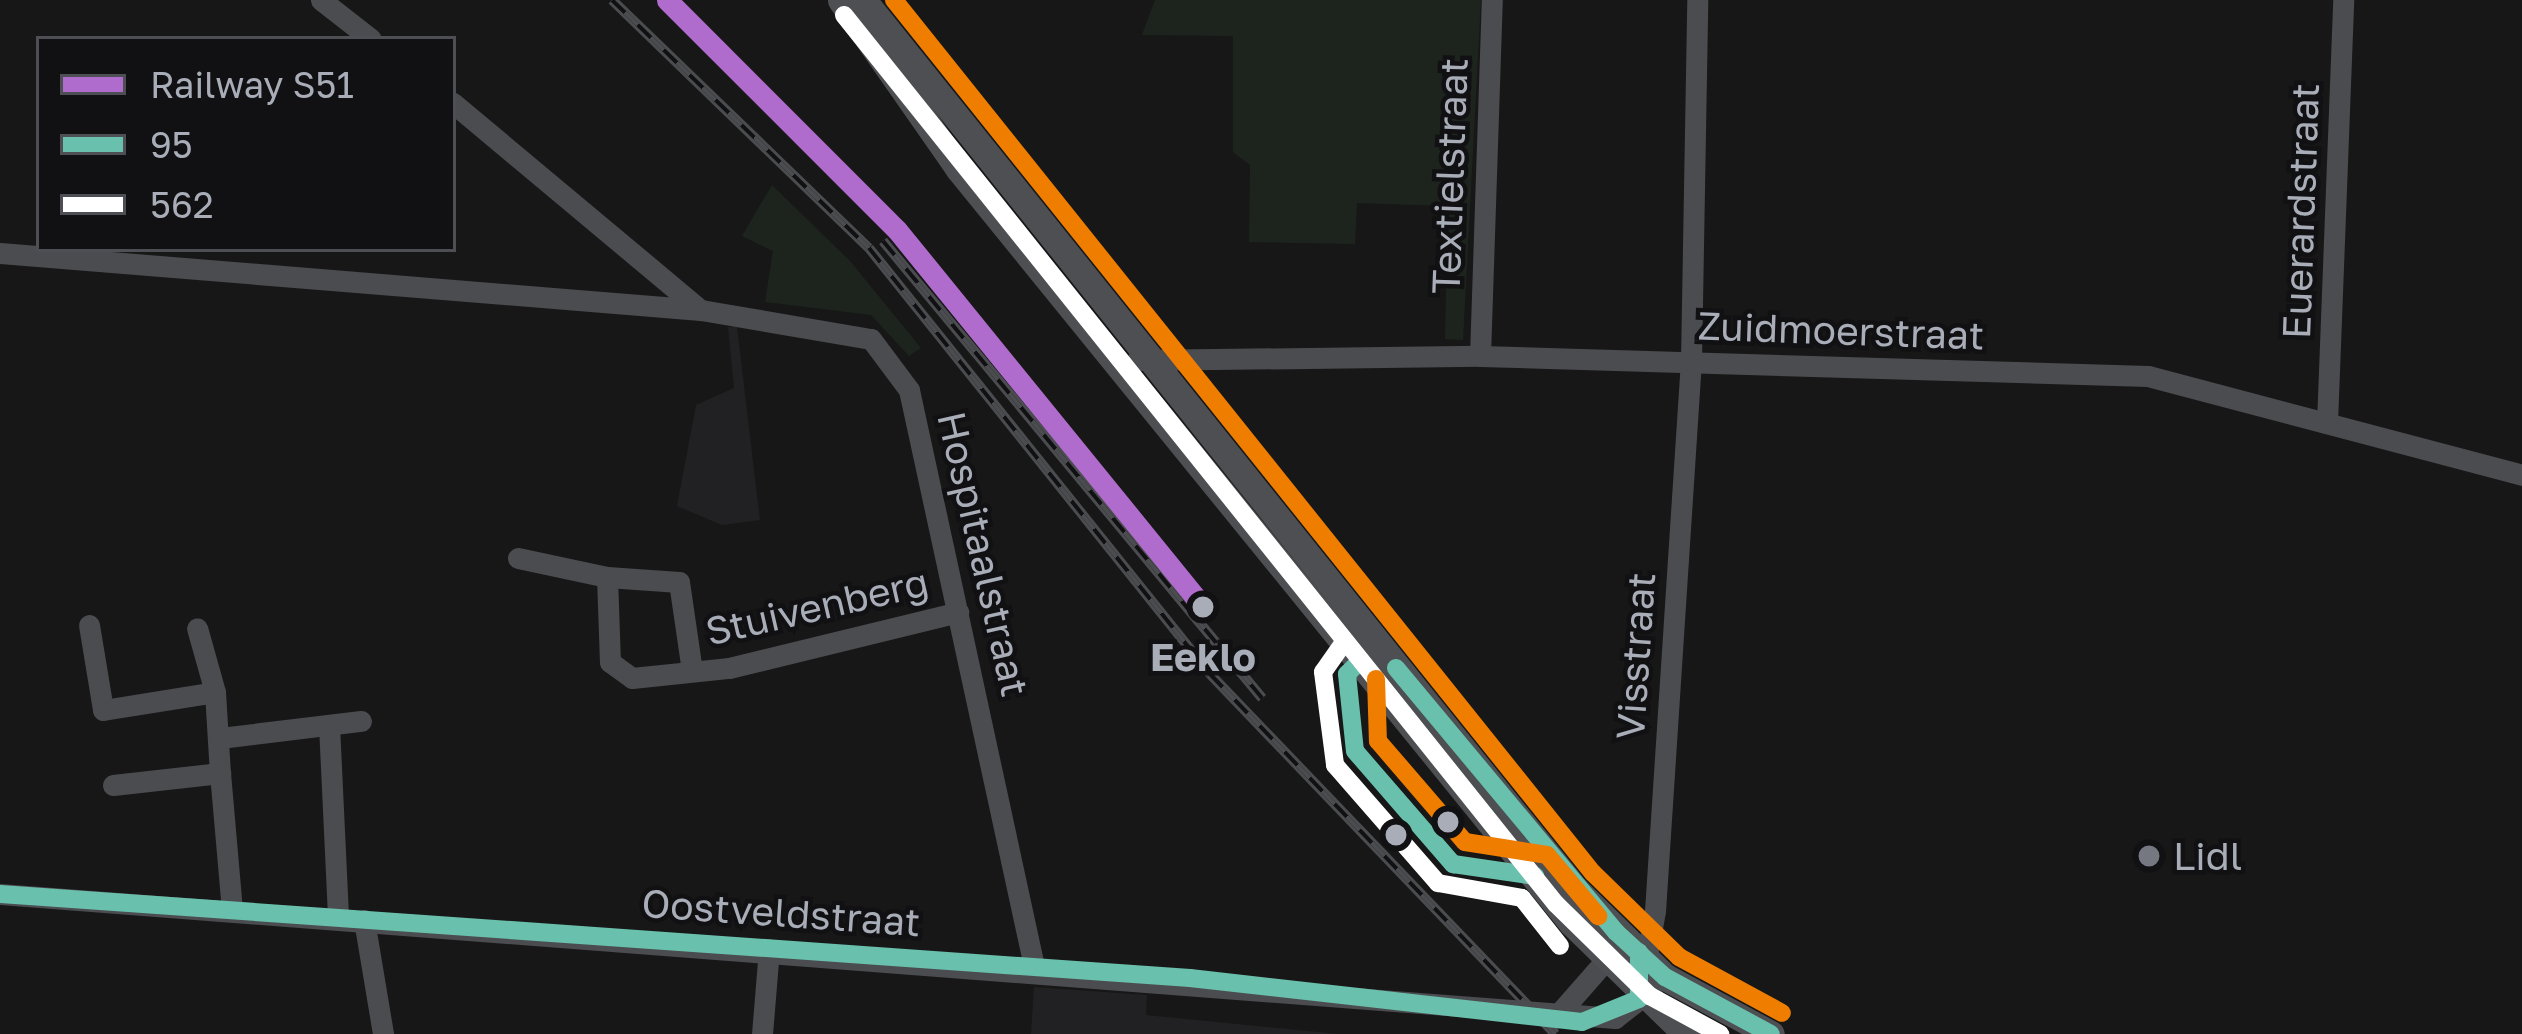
<!DOCTYPE html>
<style>
body{margin:0}
#map{position:relative;width:2522px;height:1034px;overflow:hidden;background:#171717;font-family:"Golos Text",sans-serif}
div>[style]{position:absolute}
.built>*{inset:0;background:#212123}
.green>*{inset:0;background:#1d241e}
.minor>*{height:21px;margin:-10.5px;padding:0 10.5px;transform-origin:10.5px;border-radius:10.5px;background:#4b4c50}
.major>*{height:27px;margin:-13.5px;padding:0 13.5px;transform-origin:13.5px;border-radius:13.5px;background:#4d4f52}
.rail>*{height:10px;margin-top:-5px;transform-origin:0;background:repeating-linear-gradient(90deg,#111113 0 18px,#4b4c4f 0 36px);box-sizing:border-box;border-block:3px solid #4b4c4f}
.bus-1>*{height:18px;margin:-9px;padding:0 9px;transform-origin:9px;border-radius:9px;background:#69c0ac}
.bus-2>*{height:18px;margin:-9px;padding:0 9px;transform-origin:9px;border-radius:9px;background:#fff}
.bus-3>*{height:18px;margin:-9px;padding:0 9px;transform-origin:9px;border-radius:9px;background:#ef7d00}
.rail-1>*{height:21px;margin:-10.5px;padding:0 10.5px;transform-origin:10.5px;border-radius:10.5px;background:#b06ccc}
.dots>*{width:33px;height:33px;translate:-50% -50%;box-sizing:border-box;border:6px solid #111113;border-radius:50%}
span{translate:-50% -50%;white-space:nowrap;text-align:center;line-height:1.15;-webkit-text-stroke:9px #111113;paint-order:stroke}
.street-label{font-size:39px;color:#a8adb8}
.stop-label{font-size:39px;color:#a8adb8;font-weight:700}
.poi-label{font-size:39px;color:#a8adb8}
.left{translate:0 -50%;text-align:left}
.legend{position:absolute;left:36px;top:36px;width:420px;height:216px;box-sizing:border-box;background:#111113;border:3px solid #4d4f55;margin:0;padding:15px 21px;list-style:none;font-size:36px;color:#a8adb8}
.legend li{display:flex;align-items:center;gap:24px;height:60px}
.legend b{width:60px;border:3px solid #4d4f55}
</style>
<div id="map">
<div class="built">
<div style="clip-path:polygon(728px 327px,737px 327px,760px 520px,722px 525px,677px 506px,696px 405px,734px 388px)"></div>
<div style="clip-path:polygon(1034px 987px,1147px 995px,1146px 1015px,1338px 1034px,1031px 1034px)"></div>
</div>
<div class="green">
<div style="clip-path:polygon(1155px 0,1481px 0,1463px 340px,1445px 339px,1448px 206px,1357px 203px,1355px 244px,1249px 242px,1250px 165px,1233px 152px,1233px 36px,1142px 35px)"></div>
<div style="clip-path:polygon(772px 185px,850px 261px,921px 348px,909px 356px,871px 315px,765px 302px,773px 251px,742px 236px)"></div>
</div>
<div class="minor">
<div style="left:321px;top:0;width:63px;rotate:38deg"></div>
<div style="left:453px;top:103px;width:323px;rotate:39.9deg"></div>
<div style="left:0;top:253px;width:703px;rotate:4.65deg"></div>
<div style="left:701px;top:310px;width:172px;rotate:9.7deg"></div>
<div style="left:871px;top:339px;width:64px;rotate:53.3deg"></div>
<div style="left:909px;top:390px;width:589px;rotate:77.76deg"></div>
<div style="left:1480px;top:356px;width:356px;rotate:-88.1deg"></div>
<div style="left:1137px;top:360px;width:343px;rotate:-0.7deg"></div>
<div style="left:1480px;top:356px;width:668px;rotate:1.71deg"></div>
<div style="left:2148px;top:376px;width:387px;rotate:14.8deg"></div>
<div style="left:2327px;top:423px;width:423px;rotate:-87.8deg"></div>
<div style="left:518px;top:558px;width:91px;rotate:12.1deg"></div>
<div style="left:89px;top:625px;width:86px;rotate:80.6deg"></div>
<div style="left:103px;top:710px;width:113px;rotate:-9.1deg"></div>
<div style="left:215px;top:692px;width:66px;rotate:-105.7deg"></div>
<div style="left:692px;top:671px;width:90px;rotate:-98.3deg"></div>
<div style="left:679px;top:582px;width:72px;rotate:-176deg"></div>
<div style="left:607px;top:577px;width:85px;rotate:88deg"></div>
<div style="left:610px;top:662px;width:27px;rotate:36deg"></div>
<div style="left:632px;top:678px;width:98px;rotate:-5.9deg"></div>
<div style="left:729px;top:668px;width:236px;rotate:-13.7deg"></div>
<div style="left:215px;top:692px;width:81px;rotate:86.5deg"></div>
<div style="left:329px;top:725px;width:193px;rotate:87.3deg"></div>
<div style="left:220px;top:738px;width:142px;rotate:-6.9deg"></div>
<div style="left:113px;top:785px;width:108px;rotate:-6.4deg"></div>
<div style="left:220px;top:773px;width:139px;rotate:85deg"></div>
<div style="left:0;top:894px;width:1620px;rotate:4.39deg"></div>
<div style="left:1615px;top:1018px;width:31px;rotate:-38deg"></div>
<div style="left:1639px;top:999px;width:89px;rotate:-79.7deg"></div>
<div style="left:1655px;top:911px;width:551px;rotate:-86.26deg"></div>
<div style="left:1691px;top:361px;width:361px;rotate:-89deg"></div>
<div style="left:364px;top:920px;width:116px;rotate:80.5deg"></div>
<div style="left:1555px;top:1018px;width:74px;rotate:-48.8deg"></div>
<div style="left:1604px;top:962px;width:21px;rotate:-17deg"></div>
<div style="left:762px;top:1034px;width:85px;rotate:-85.3deg"></div>
</div>
<div class="major">
<div style="left:841px;top:0;width:205px;rotate:55.1deg"></div>
<div style="left:958px;top:168px;width:972px;rotate:50.89deg"></div>
<div style="left:1571px;top:922px;width:161px;rotate:44.2deg"></div>
<div style="left:863px;top:0;width:1139px;rotate:51.31deg"></div>
<div style="left:1575px;top:889px;width:126px;rotate:44.4deg"></div>
<div style="left:1665px;top:977px;width:120px;rotate:28.3deg"></div>
</div>
<div class="rail">
<div style="left:612px;top:0;width:357px;rotate:44deg"></div>
<div style="left:869px;top:248px;width:546px;rotate:51.32deg"></div>
<div style="left:1210px;top:674px;width:499px;rotate:46.2deg"></div>
<div style="left:883px;top:241px;width:594px;rotate:50.33deg"></div>
</div>
<div class="bus-1">
<div style="left:1359px;top:662px;width:17px;rotate:135deg"></div>
<div style="left:1347px;top:674px;width:77px;rotate:84.1deg"></div>
<div style="left:1355px;top:751px;width:150px;rotate:49.1deg"></div>
<div style="left:1453px;top:864px;width:83px;rotate:8.3deg"></div>
<div style="left:1396px;top:668px;width:344px;rotate:50.2deg"></div>
<div style="left:1616px;top:932px;width:67px;rotate:42.6deg"></div>
<div style="left:1665px;top:977px;width:120px;rotate:28.3deg"></div>
<div style="left:0;top:894px;width:1193px;rotate:4.04deg"></div>
<div style="left:1190px;top:978px;width:394px;rotate:6.4deg"></div>
<div style="left:1582px;top:1022px;width:61px;rotate:-22deg"></div>
<div style="left:1639px;top:999px;width:47px;rotate:-90deg"></div>
</div>
<div class="bus-2">
<div style="left:844px;top:15px;width:1139px;rotate:51.31deg"></div>
<div style="left:1556px;top:904px;width:132px;rotate:44.4deg"></div>
<div style="left:1650px;top:996px;width:80px;rotate:28.5deg"></div>
<div style="left:1342px;top:645px;width:33px;rotate:125deg"></div>
<div style="left:1323px;top:672px;width:94px;rotate:82.6deg"></div>
<div style="left:1335px;top:765px;width:157px;rotate:48.9deg"></div>
<div style="left:1438px;top:883px;width:85px;rotate:10.1deg"></div>
<div style="left:1522px;top:898px;width:61px;rotate:51.6deg"></div>
</div>
<div class="bus-3">
<div style="left:894px;top:0;width:1118px;rotate:51.32deg"></div>
<div style="left:1593px;top:873px;width:120px;rotate:44.3deg"></div>
<div style="left:1679px;top:957px;width:117px;rotate:28.5deg"></div>
<div style="left:1376px;top:679px;width:62px;rotate:88.2deg"></div>
<div style="left:1378px;top:741px;width:133px;rotate:49.3deg"></div>
<div style="left:1465px;top:842px;width:83px;rotate:9deg"></div>
<div style="left:1547px;top:855px;width:80px;rotate:50.1deg"></div>
</div>
<div class="rail-1">
<div style="left:667px;top:0;width:325px;rotate:45deg"></div>
<div style="left:897px;top:230px;width:490px;rotate:50.9deg"></div>
</div>
<div class="dots">
<div style="left:1203px;top:607px;background:#a8adb8"></div>
<div style="left:1448px;top:822px;background:#a8adb8"></div>
<div style="left:1396px;top:835px;background:#a8adb8"></div>
<div style="left:2149px;top:856px;background:#757880"></div>
</div>
<div class="street-label">
<span style="left:1450px;top:176px;rotate:-88deg">Textielstraat</span>
<span style="left:2301px;top:211px;rotate:-88deg">Euerardstraat</span>
<span style="left:1841px;top:331px;rotate:2deg">Zuidmoerstraat</span>
<span style="left:983px;top:554px;rotate:77deg">Hospitaalstraat</span>
<span style="left:817px;top:607px;rotate:-13deg">Stuivenberg</span>
<span style="left:1636px;top:656px;rotate:-86deg">Visstraat</span>
<span style="left:781px;top:913px;rotate:4deg">Oostveldstraat</span>
</div>
<div class="stop-label">
<span style="left:1203px;top:657px">Eeklo</span>
</div>
<div class="poi-label">
<span class="left" style="left:2173px;top:856px">Lidl</span>
</div>
<ul class="legend">
<li><b style="height:15px;background:#b06ccc"></b>Railway S51</li>
<li><b style="height:15px;background:#69c0ac"></b>95</li>
<li><b style="height:15px;background:#fff"></b>562</li>
</ul>
</div>
